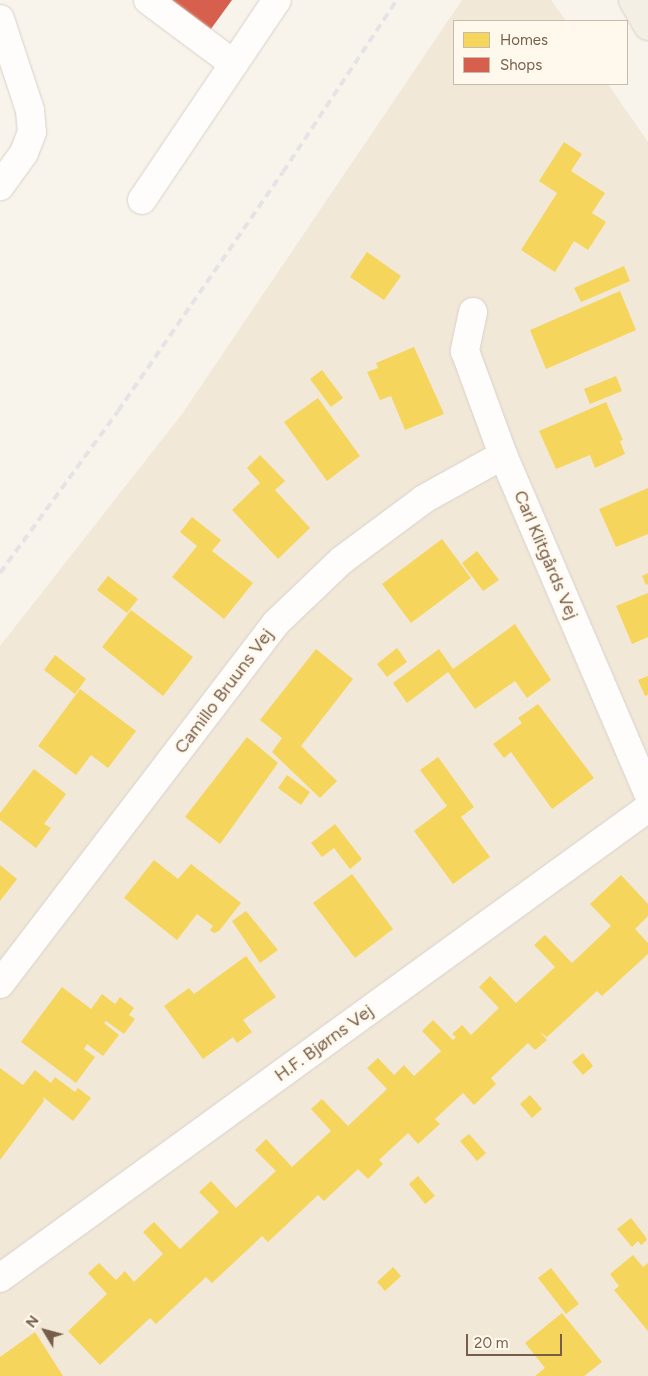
<!DOCTYPE html>
<meta charset="utf-8">
<style>
body{margin:0}
#map{position:relative;width:648px;height:1376px;overflow:hidden;background:#f8f4eb;font-family:Figtree,sans-serif}
div>[style]{position:absolute}
.residential>*{inset:0;background:#f1e8d8}
.homes>*{inset:0;background:#f6d55c}
.shops>*{inset:0;background:#d6604d}
.roads{filter:drop-shadow(0 0 1px #d7d1c9) drop-shadow(0 0 1px #d7d1c9)}
.minor>*{height:28px;margin:-14px;padding:0 14px;transform-origin:14px;border-radius:14px;background:#fefdfc}
.major>*{height:28px;margin:-14px;padding:0 14px;transform-origin:14px;border-radius:14px;background:#f3efe5}
.rail>*{height:4px;margin-top:-2px;transform-origin:0;background:repeating-linear-gradient(90deg,#e5e3e5 0 8px,transparent 0 13px)}
span{translate:-50% -50%;white-space:nowrap;text-align:center;line-height:1.15;-webkit-text-stroke:5px #fff9ed;paint-order:stroke}
.street-label{font-size:18px;color:#775e4a}
.legend{position:absolute;left:453px;top:20px;width:175px;height:65px;box-sizing:border-box;background:#fff9ed;border:1px solid #c9bbac;margin:0;padding:6px 9px;list-style:none;font-size:15px;color:#775e4a}
.legend li{display:flex;align-items:center;gap:10px;height:25px}
.legend b{width:25px;border:1px solid #c9bbac}
.north{position:absolute;left:20px;top:1306px;width:50px;height:50px;-webkit-text-stroke:4px #fff9ed;paint-order:stroke;rotate:307deg;font-size:14px;font-weight:700;line-height:20px;text-align:center;color:#775e4a}
.north::after{content:'';display:block;margin:auto;width:18px;height:22px;background:#775e4a;clip-path:polygon(50% 0,100% 100%,50% 72%,0 100%)}
.scale{position:absolute;left:466px;top:1334px;width:96px;height:22px;box-sizing:border-box;border:2px solid #775e4a;border-top:0;padding-left:6px;font-size:15px;line-height:18px;white-space:nowrap;color:#775e4a;-webkit-text-stroke:4px #fff9ed;paint-order:stroke}
</style>
<div id="map">
<div class="residential">
<div style="clip-path:polygon(462px 0,551px 0,566px 21px,454px 21px,454px 84px,608px 84px,648px 142px,648px 1376px,0 1376px,0 646px,182px 414px)"></div>
</div>
<div class="homes">
<div style="clip-path:polygon(564px 142px,582px 154px,571px 171px,605px 193px,592px 213px,606px 222px,588px 250px,574px 241px,555px 272px,521px 250px,557px 193px,539px 181px)"></div>
<div style="clip-path:polygon(367px 252px,401px 276px,384px 300px,350px 277px)"></div>
<div style="clip-path:polygon(624px 266px,630px 281px,581px 302px,574px 288px)"></div>
<div style="clip-path:polygon(620px 291px,636px 330px,546px 369px,530px 330px)"></div>
<div style="clip-path:polygon(414px 347px,444px 414px,405px 430px,391px 396px,380px 400px,367px 372px,378px 368px,376px 363px)"></div>
<div style="clip-path:polygon(322px 370px,343px 398px,331px 407px,310px 379px)"></div>
<div style="clip-path:polygon(616px 376px,622px 391px,590px 404px,584px 389px)"></div>
<div style="clip-path:polygon(318px 398px,360px 456px,327px 481px,284px 422px)"></div>
<div style="clip-path:polygon(606px 402px,623px 440px,620px 441px,625px 454px,595px 468px,590px 455px,556px 469px,539px 431px)"></div>
<div style="clip-path:polygon(260px 455px,285px 481px,275px 490px,310px 528px,278px 559px,232px 510px,260px 483px,247px 468px)"></div>
<div style="clip-path:polygon(648px 488px,648px 534px,616px 547px,599px 509px)"></div>
<div style="clip-path:polygon(192px 517px,221px 540px,212px 551px,253px 583px,224px 619px,172px 577px,197px 546px,180px 532px)"></div>
<div style="clip-path:polygon(442px 539px,471px 578px,411px 623px,382px 584px)"></div>
<div style="clip-path:polygon(477px 551px,499px 580px,483px 591px,462px 563px)"></div>
<div style="clip-path:polygon(648px 573px,648px 584px,646px 585px,642px 576px)"></div>
<div style="clip-path:polygon(108px 576px,138px 599px,127px 613px,97px 590px)"></div>
<div style="clip-path:polygon(648px 593px,648px 637px,632px 644px,616px 606px)"></div>
<div style="clip-path:polygon(131px 610px,193px 657px,163px 696px,102px 647px)"></div>
<div style="clip-path:polygon(515px 624px,551px 680px,527px 698px,515px 681px,475px 709px,448px 672px,407px 703px,393px 683px,439px 649px,453px 669px)"></div>
<div style="clip-path:polygon(397px 648px,407px 662px,387px 677px,377px 664px)"></div>
<div style="clip-path:polygon(316px 649px,353px 679px,301px 746px,337px 781px,320px 798px,272px 752px,282px 738px,260px 720px)"></div>
<div style="clip-path:polygon(55px 655px,86px 679px,75px 694px,44px 670px)"></div>
<div style="clip-path:polygon(648px 676px,648px 695px,645px 696px,638px 680px)"></div>
<div style="clip-path:polygon(80px 689px,136px 731px,108px 768px,91px 755px,76px 775px,38px 746px)"></div>
<div style="clip-path:polygon(538px 704px,594px 778px,552px 809px,511px 752px,504px 758px,493px 744px,522px 723px,518px 718px)"></div>
<div style="clip-path:polygon(247px 737px,278px 763px,220px 844px,185px 817px)"></div>
<div style="clip-path:polygon(438px 757px,474px 807px,461px 817px,490px 857px,453px 884px,414px 831px,447px 806px,420px 770px)"></div>
<div style="clip-path:polygon(34px 769px,66px 794px,44px 824px,51px 828px,36px 848px,0 820px,0 813px)"></div>
<div style="clip-path:polygon(287px 775px,310px 792px,301px 805px,278px 788px)"></div>
<div style="clip-path:polygon(335px 824px,362px 859px,350px 869px,334px 848px,322px 857px,311px 843px)"></div>
<div style="clip-path:polygon(154px 860px,178px 879px,191px 864px,241px 903px,219px 931px,214px 933px,210px 930px,213px 926px,197px 914px,177px 940px,124px 898px)"></div>
<div style="clip-path:polygon(0 865px,17px 879px,0 901px)"></div>
<div style="clip-path:polygon(352px 874px,393px 929px,355px 958px,313px 903px)"></div>
<div style="clip-path:polygon(621px 875px,648px 904px,648px 916px,635px 929px,648px 943px,648px 954px,602px 996px,597px 991px,547px 1037px,540px 1032px,547px 1040px,535px 1050px,528px 1043px,491px 1078px,496px 1084px,474px 1105px,463px 1093px,435px 1119px,440px 1124px,418px 1144px,408px 1133px,379px 1160px,383px 1164px,368px 1179px,358px 1169px,324px 1201px,318px 1195px,268px 1242px,262px 1236px,212px 1283px,206px 1277px,156px 1324px,150px 1318px,100px 1365px,68px 1331px,107px 1294px,88px 1273px,99px 1263px,116px 1280px,125px 1271px,134px 1282px,163px 1254px,143px 1232px,154px 1222px,180px 1249px,219px 1212px,199px 1192px,211px 1181px,236px 1208px,276px 1171px,255px 1150px,266px 1139px,292px 1167px,331px 1131px,311px 1109px,322px 1099px,348px 1126px,387px 1089px,367px 1068px,378px 1058px,394px 1075px,404px 1065px,414px 1076px,441px 1051px,422px 1031px,433px 1020px,453px 1040px,456px 1037px,452px 1034px,462px 1025px,471px 1035px,499px 1008px,479px 987px,490px 976px,516px 1003px,555px 967px,534px 945px,545px 935px,572px 963px,611px 926px,590px 904px)"></div>
<div style="clip-path:polygon(246px 911px,278px 950px,260px 963px,232px 921px)"></div>
<div style="clip-path:polygon(246px 956px,276px 997px,243px 1020px,252px 1032px,237px 1043px,233px 1037px,203px 1059px,164px 1006px,189px 988px,194px 994px)"></div>
<div style="clip-path:polygon(62px 987px,91px 1009px,102px 994px,115px 1004px,120px 997px,134px 1008px,129px 1015px,135px 1019px,124px 1034px,106px 1021px,104px 1023px,119px 1035px,103px 1056px,87px 1044px,84px 1049px,95px 1057px,76px 1083px,21px 1042px)"></div>
<div style="clip-path:polygon(583px 1053px,593px 1066px,583px 1075px,572px 1062px)"></div>
<div style="clip-path:polygon(0 1068px,23px 1085px,35px 1070px,51px 1083px,55px 1077px,75px 1092px,78px 1088px,91px 1098px,73px 1121px,43px 1097px,44px 1101px,0 1160px)"></div>
<div style="clip-path:polygon(530px 1095px,542px 1109px,532px 1118px,520px 1104px)"></div>
<div style="clip-path:polygon(469px 1134px,486px 1153px,477px 1161px,460px 1141px)"></div>
<div style="clip-path:polygon(418px 1176px,435px 1196px,425px 1204px,409px 1184px)"></div>
<div style="clip-path:polygon(631px 1218px,645px 1236px,647px 1240px,641px 1245px,638px 1241px,632px 1247px,617px 1229px)"></div>
<div style="clip-path:polygon(633px 1255px,643px 1267px,648px 1263px,648px 1331px,614px 1290px,619px 1286px,610px 1274px)"></div>
<div style="clip-path:polygon(393px 1267px,401px 1276px,385px 1291px,377px 1282px)"></div>
<div style="clip-path:polygon(551px 1268px,579px 1304px,566px 1314px,538px 1278px)"></div>
<div style="clip-path:polygon(562px 1313px,602px 1362px,584px 1376px,535px 1376px,545px 1368px,525px 1343px)"></div>
<div style="clip-path:polygon(35px 1332px,63px 1376px,0 1376px,0 1357px)"></div>
</div>
<div class="shops">
<div style="clip-path:polygon(163px 0,232px 0,208px 33px)"></div>
</div>
<div class="roads">
<div class="minor">
<div style="left:148px;top:0;width:107px;rotate:36.7deg"></div>
<div style="left:0;top:19px;width:96px;rotate:71.8deg"></div>
<div style="left:30px;top:110px;width:22px;rotate:85deg"></div>
<div style="left:32px;top:132px;width:22px;rotate:111deg"></div>
<div style="left:24px;top:153px;width:41px;rotate:126deg"></div>
<div style="left:142px;top:200px;width:241px;rotate:-56deg"></div>
<div style="left:473px;top:312px;width:40px;rotate:102deg"></div>
<div style="left:465px;top:351px;width:111px;rotate:69.9deg"></div>
<div style="left:503px;top:455px;width:368px;rotate:66.8deg"></div>
<div style="left:0;top:984px;width:454px;rotate:-52.6deg"></div>
<div style="left:276px;top:623px;width:91px;rotate:-43.7deg"></div>
<div style="left:342px;top:560px;width:102px;rotate:-36.6deg"></div>
<div style="left:424px;top:499px;width:90px;rotate:-29.1deg"></div>
<div style="left:0;top:1278px;width:801px;rotate:-35.95deg"></div>
</div>
<div class="major">
<div style="left:633px;top:0;width:30px;rotate:60deg"></div>
</div>
</div>
<div class="rail">
<div style="left:0;top:573px;width:200px;rotate:-53.9deg"></div>
<div style="left:118px;top:411px;width:290px;rotate:-55.4deg"></div>
<div style="left:283px;top:172px;width:206px;rotate:-56.5deg"></div>
</div>
<div class="street-label">
<span style="left:546px;top:555px;rotate:67deg">Carl Klitgårds Vej</span>
<span style="left:224px;top:691px;rotate:-53deg">Camillo Bruuns Vej</span>
<span style="left:324px;top:1043px;rotate:-36deg">H.F. Bjørns Vej</span>
</div>
<ul class="legend">
<li><b style="height:14px;background:#f6d55c"></b>Homes</li>
<li><b style="height:14px;background:#d6604d"></b>Shops</li>
</ul>
<div class="north">N</div>
<div class="scale">20 m</div>
</div>
